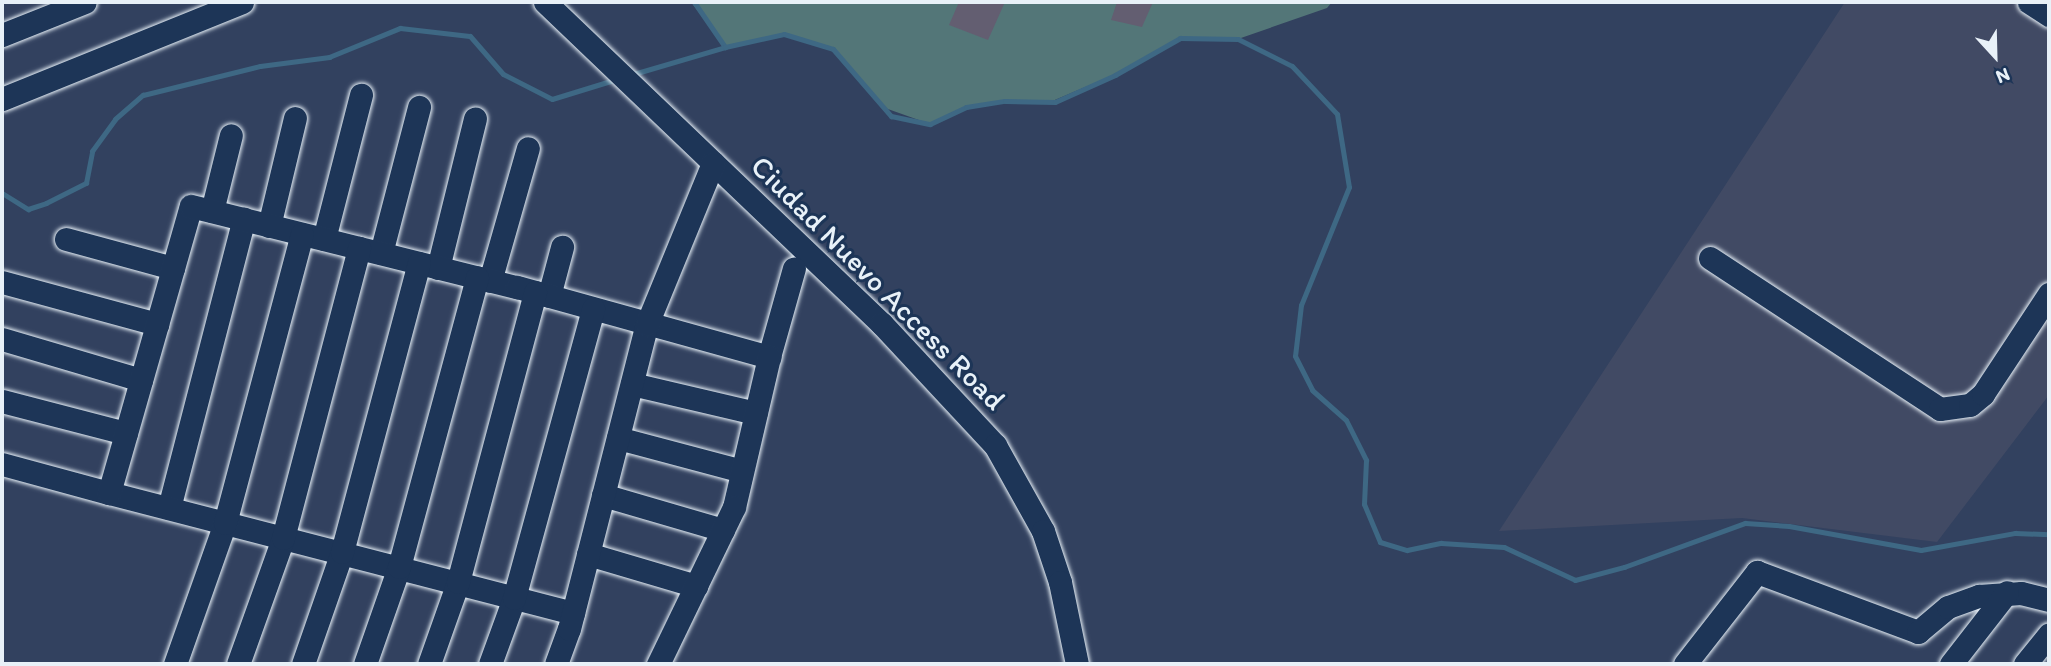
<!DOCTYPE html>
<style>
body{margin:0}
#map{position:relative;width:2051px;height:666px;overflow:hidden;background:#32415f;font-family:Itim,sans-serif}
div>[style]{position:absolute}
.built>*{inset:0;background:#414a64}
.green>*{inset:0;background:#537678}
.stream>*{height:5px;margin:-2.5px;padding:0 2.5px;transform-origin:2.5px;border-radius:2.5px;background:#3e6884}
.building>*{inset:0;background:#635e71}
.roads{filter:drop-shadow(0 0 2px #e8f1f8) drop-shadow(0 0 2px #e8f1f8)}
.minor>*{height:23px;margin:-11.5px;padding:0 11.5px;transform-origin:11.5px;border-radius:11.5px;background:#1d3557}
span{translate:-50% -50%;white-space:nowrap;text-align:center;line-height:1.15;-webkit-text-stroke:6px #1d3557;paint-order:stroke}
.street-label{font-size:30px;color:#e8f1f8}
.frame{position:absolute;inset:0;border:4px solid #e8f1f8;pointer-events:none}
.north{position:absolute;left:1960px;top:21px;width:70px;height:70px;-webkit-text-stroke:5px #1d3557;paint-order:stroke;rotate:158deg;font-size:19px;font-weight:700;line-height:28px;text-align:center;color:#e8f1f8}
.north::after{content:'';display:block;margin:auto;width:24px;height:32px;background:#e8f1f8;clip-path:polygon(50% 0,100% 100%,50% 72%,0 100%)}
</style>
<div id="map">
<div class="built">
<div style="clip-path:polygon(1845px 2px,2049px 2px,2049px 395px,1937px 542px,1742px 518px,1499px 531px)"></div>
</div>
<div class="green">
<div style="clip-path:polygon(691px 2px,1332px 2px,1327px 8px,1238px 39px,1180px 38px,1116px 74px,1050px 102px,1003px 101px,966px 107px,930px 124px,885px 108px,833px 49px,784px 34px,725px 47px)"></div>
</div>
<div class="stream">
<div style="left:694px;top:2px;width:55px;rotate:55.4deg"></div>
<div style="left:630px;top:75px;width:99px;rotate:-16.4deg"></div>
<div style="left:725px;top:47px;width:60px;rotate:-12.4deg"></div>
<div style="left:784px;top:34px;width:51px;rotate:17deg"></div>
<div style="left:833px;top:49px;width:89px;rotate:49.1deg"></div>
<div style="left:891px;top:116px;width:40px;rotate:12deg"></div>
<div style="left:930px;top:124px;width:40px;rotate:-25deg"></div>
<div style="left:966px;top:107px;width:39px;rotate:-9deg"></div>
<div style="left:1005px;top:101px;width:50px;rotate:1.1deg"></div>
<div style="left:1055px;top:102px;width:66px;rotate:-24.2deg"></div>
<div style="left:1115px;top:75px;width:75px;rotate:-29.6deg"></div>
<div style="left:1180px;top:38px;width:58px;rotate:1deg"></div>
<div style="left:1238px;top:39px;width:60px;rotate:26.6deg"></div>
<div style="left:1292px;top:66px;width:66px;rotate:46.8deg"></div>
<div style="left:1337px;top:114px;width:74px;rotate:80.7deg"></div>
<div style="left:1349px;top:187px;width:127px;rotate:112.1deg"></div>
<div style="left:1301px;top:305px;width:51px;rotate:96.7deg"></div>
<div style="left:1295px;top:356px;width:38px;rotate:63deg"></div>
<div style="left:1312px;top:390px;width:45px;rotate:41.4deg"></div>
<div style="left:1346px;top:420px;width:45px;rotate:63.4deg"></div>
<div style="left:1366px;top:460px;width:44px;rotate:92.6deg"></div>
<div style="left:1364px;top:504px;width:41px;rotate:67.2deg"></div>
<div style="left:1380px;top:542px;width:28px;rotate:17deg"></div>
<div style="left:1407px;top:550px;width:35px;rotate:-12deg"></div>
<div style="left:1441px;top:543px;width:63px;rotate:3.6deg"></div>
<div style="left:1504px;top:547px;width:78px;rotate:24.9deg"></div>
<div style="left:1575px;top:580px;width:51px;rotate:-14.9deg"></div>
<div style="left:1624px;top:567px;width:129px;rotate:-20deg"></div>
<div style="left:1745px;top:523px;width:44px;rotate:3.9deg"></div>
<div style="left:1789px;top:526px;width:134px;rotate:10.3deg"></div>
<div style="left:1921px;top:550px;width:96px;rotate:-10.3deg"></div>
<div style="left:2015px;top:533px;width:34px;rotate:2deg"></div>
<div style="left:2px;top:193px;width:31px;rotate:32deg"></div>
<div style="left:28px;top:209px;width:19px;rotate:-18deg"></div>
<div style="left:46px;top:203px;width:45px;rotate:-26.6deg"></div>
<div style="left:86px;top:183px;width:33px;rotate:-79deg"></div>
<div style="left:92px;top:151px;width:39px;rotate:-54deg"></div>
<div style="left:115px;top:119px;width:37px;rotate:-41deg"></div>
<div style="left:143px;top:95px;width:121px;rotate:-13.9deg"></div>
<div style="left:260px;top:66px;width:70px;rotate:-7.4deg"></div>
<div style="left:329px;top:57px;width:77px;rotate:-22.2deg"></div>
<div style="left:400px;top:28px;width:70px;rotate:6.5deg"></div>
<div style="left:470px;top:36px;width:50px;rotate:49deg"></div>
<div style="left:503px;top:74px;width:55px;rotate:27deg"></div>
<div style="left:552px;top:99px;width:68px;rotate:-17.1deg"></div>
</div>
<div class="building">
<div style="clip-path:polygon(959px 2px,1005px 2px,988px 40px,949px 25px)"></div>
<div style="clip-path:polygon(1117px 2px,1153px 2px,1142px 27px,1111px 20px)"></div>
</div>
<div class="roads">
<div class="minor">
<div style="left:545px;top:2px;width:466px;rotate:43.7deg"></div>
<div style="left:882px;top:324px;width:166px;rotate:47deg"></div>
<div style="left:995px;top:445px;width:98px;rotate:60.8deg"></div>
<div style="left:1043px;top:531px;width:54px;rotate:71.6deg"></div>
<div style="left:1060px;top:582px;width:84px;rotate:78.3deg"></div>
<div style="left:2029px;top:2px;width:24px;rotate:33deg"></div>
<div style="left:2px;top:35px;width:89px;rotate:-21.7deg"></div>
<div style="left:2px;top:99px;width:259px;rotate:-22deg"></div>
<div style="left:212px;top:211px;width:78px;rotate:-76deg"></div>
<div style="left:269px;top:226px;width:111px;rotate:-76.5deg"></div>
<div style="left:66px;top:239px;width:111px;rotate:15.2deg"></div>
<div style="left:324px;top:239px;width:149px;rotate:-75.6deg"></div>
<div style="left:381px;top:253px;width:151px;rotate:-75.4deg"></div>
<div style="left:1710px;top:258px;width:275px;rotate:33.3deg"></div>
<div style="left:1940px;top:409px;width:30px;rotate:-8deg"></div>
<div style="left:1970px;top:405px;width:17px;rotate:-40deg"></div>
<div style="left:1983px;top:394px;width:120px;rotate:-56.6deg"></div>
<div style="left:438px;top:268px;width:154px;rotate:-76.1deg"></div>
<div style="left:490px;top:281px;width:138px;rotate:-74.1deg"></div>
<div style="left:2px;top:282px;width:161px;rotate:15.2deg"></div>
<div style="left:549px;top:296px;width:51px;rotate:-75.1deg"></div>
<div style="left:2px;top:339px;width:145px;rotate:16.4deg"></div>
<div style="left:769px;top:357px;width:92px;rotate:-74.3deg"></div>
<div style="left:632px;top:384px;width:127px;rotate:13.2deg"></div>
<div style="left:2px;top:401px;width:128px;rotate:14.5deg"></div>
<div style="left:618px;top:438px;width:128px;rotate:14.9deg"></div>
<div style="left:2px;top:464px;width:111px;rotate:15.2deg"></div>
<div style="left:603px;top:495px;width:125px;rotate:16.3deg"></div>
<div style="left:169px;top:508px;width:299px;rotate:-75.5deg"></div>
<div style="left:588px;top:554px;width:113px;rotate:16.5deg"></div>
<div style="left:573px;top:613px;width:479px;rotate:-165.5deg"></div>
<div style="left:109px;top:493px;width:298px;rotate:-74.1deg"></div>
<div style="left:191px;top:206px;width:336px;rotate:14deg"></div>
<div style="left:517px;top:287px;width:262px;rotate:15.5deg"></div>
<div style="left:769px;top:357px;width:154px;rotate:103.1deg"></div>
<div style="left:734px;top:507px;width:174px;rotate:115.8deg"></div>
<div style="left:175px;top:664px;width:150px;rotate:-70.5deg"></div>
<div style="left:225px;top:523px;width:299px;rotate:-75.1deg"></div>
<div style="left:238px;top:664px;width:134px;rotate:-70.3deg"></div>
<div style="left:283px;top:538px;width:300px;rotate:-75.3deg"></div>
<div style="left:303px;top:664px;width:119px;rotate:-70.8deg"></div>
<div style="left:342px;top:552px;width:299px;rotate:-75.1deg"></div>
<div style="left:365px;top:664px;width:103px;rotate:-70.7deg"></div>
<div style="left:399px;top:567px;width:300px;rotate:-74.9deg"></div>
<div style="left:429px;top:664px;width:87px;rotate:-70.5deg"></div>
<div style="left:458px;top:582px;width:300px;rotate:-75.1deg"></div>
<div style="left:490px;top:664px;width:70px;rotate:-70deg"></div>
<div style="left:514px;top:598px;width:300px;rotate:-74.7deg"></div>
<div style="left:556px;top:664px;width:37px;rotate:-70deg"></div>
<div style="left:569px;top:629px;width:315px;rotate:-75.7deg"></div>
<div style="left:647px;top:324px;width:174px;rotate:-67.7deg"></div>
<div style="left:1685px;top:664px;width:117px;rotate:-52deg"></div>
<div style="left:1757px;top:572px;width:172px;rotate:20.4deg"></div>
<div style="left:1918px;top:632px;width:39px;rotate:-40deg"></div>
<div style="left:1948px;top:607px;width:33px;rotate:-20deg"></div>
<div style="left:1979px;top:596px;width:42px;rotate:-4.1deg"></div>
<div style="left:2021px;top:593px;width:29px;rotate:14deg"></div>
<div style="left:1951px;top:664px;width:91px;rotate:-52.1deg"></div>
<div style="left:2025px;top:664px;width:38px;rotate:-51deg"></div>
</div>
</div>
<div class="street-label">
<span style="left:878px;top:283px;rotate:45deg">Ciudad Nuevo Access Road</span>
</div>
<div class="frame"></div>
<div class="north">N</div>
</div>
